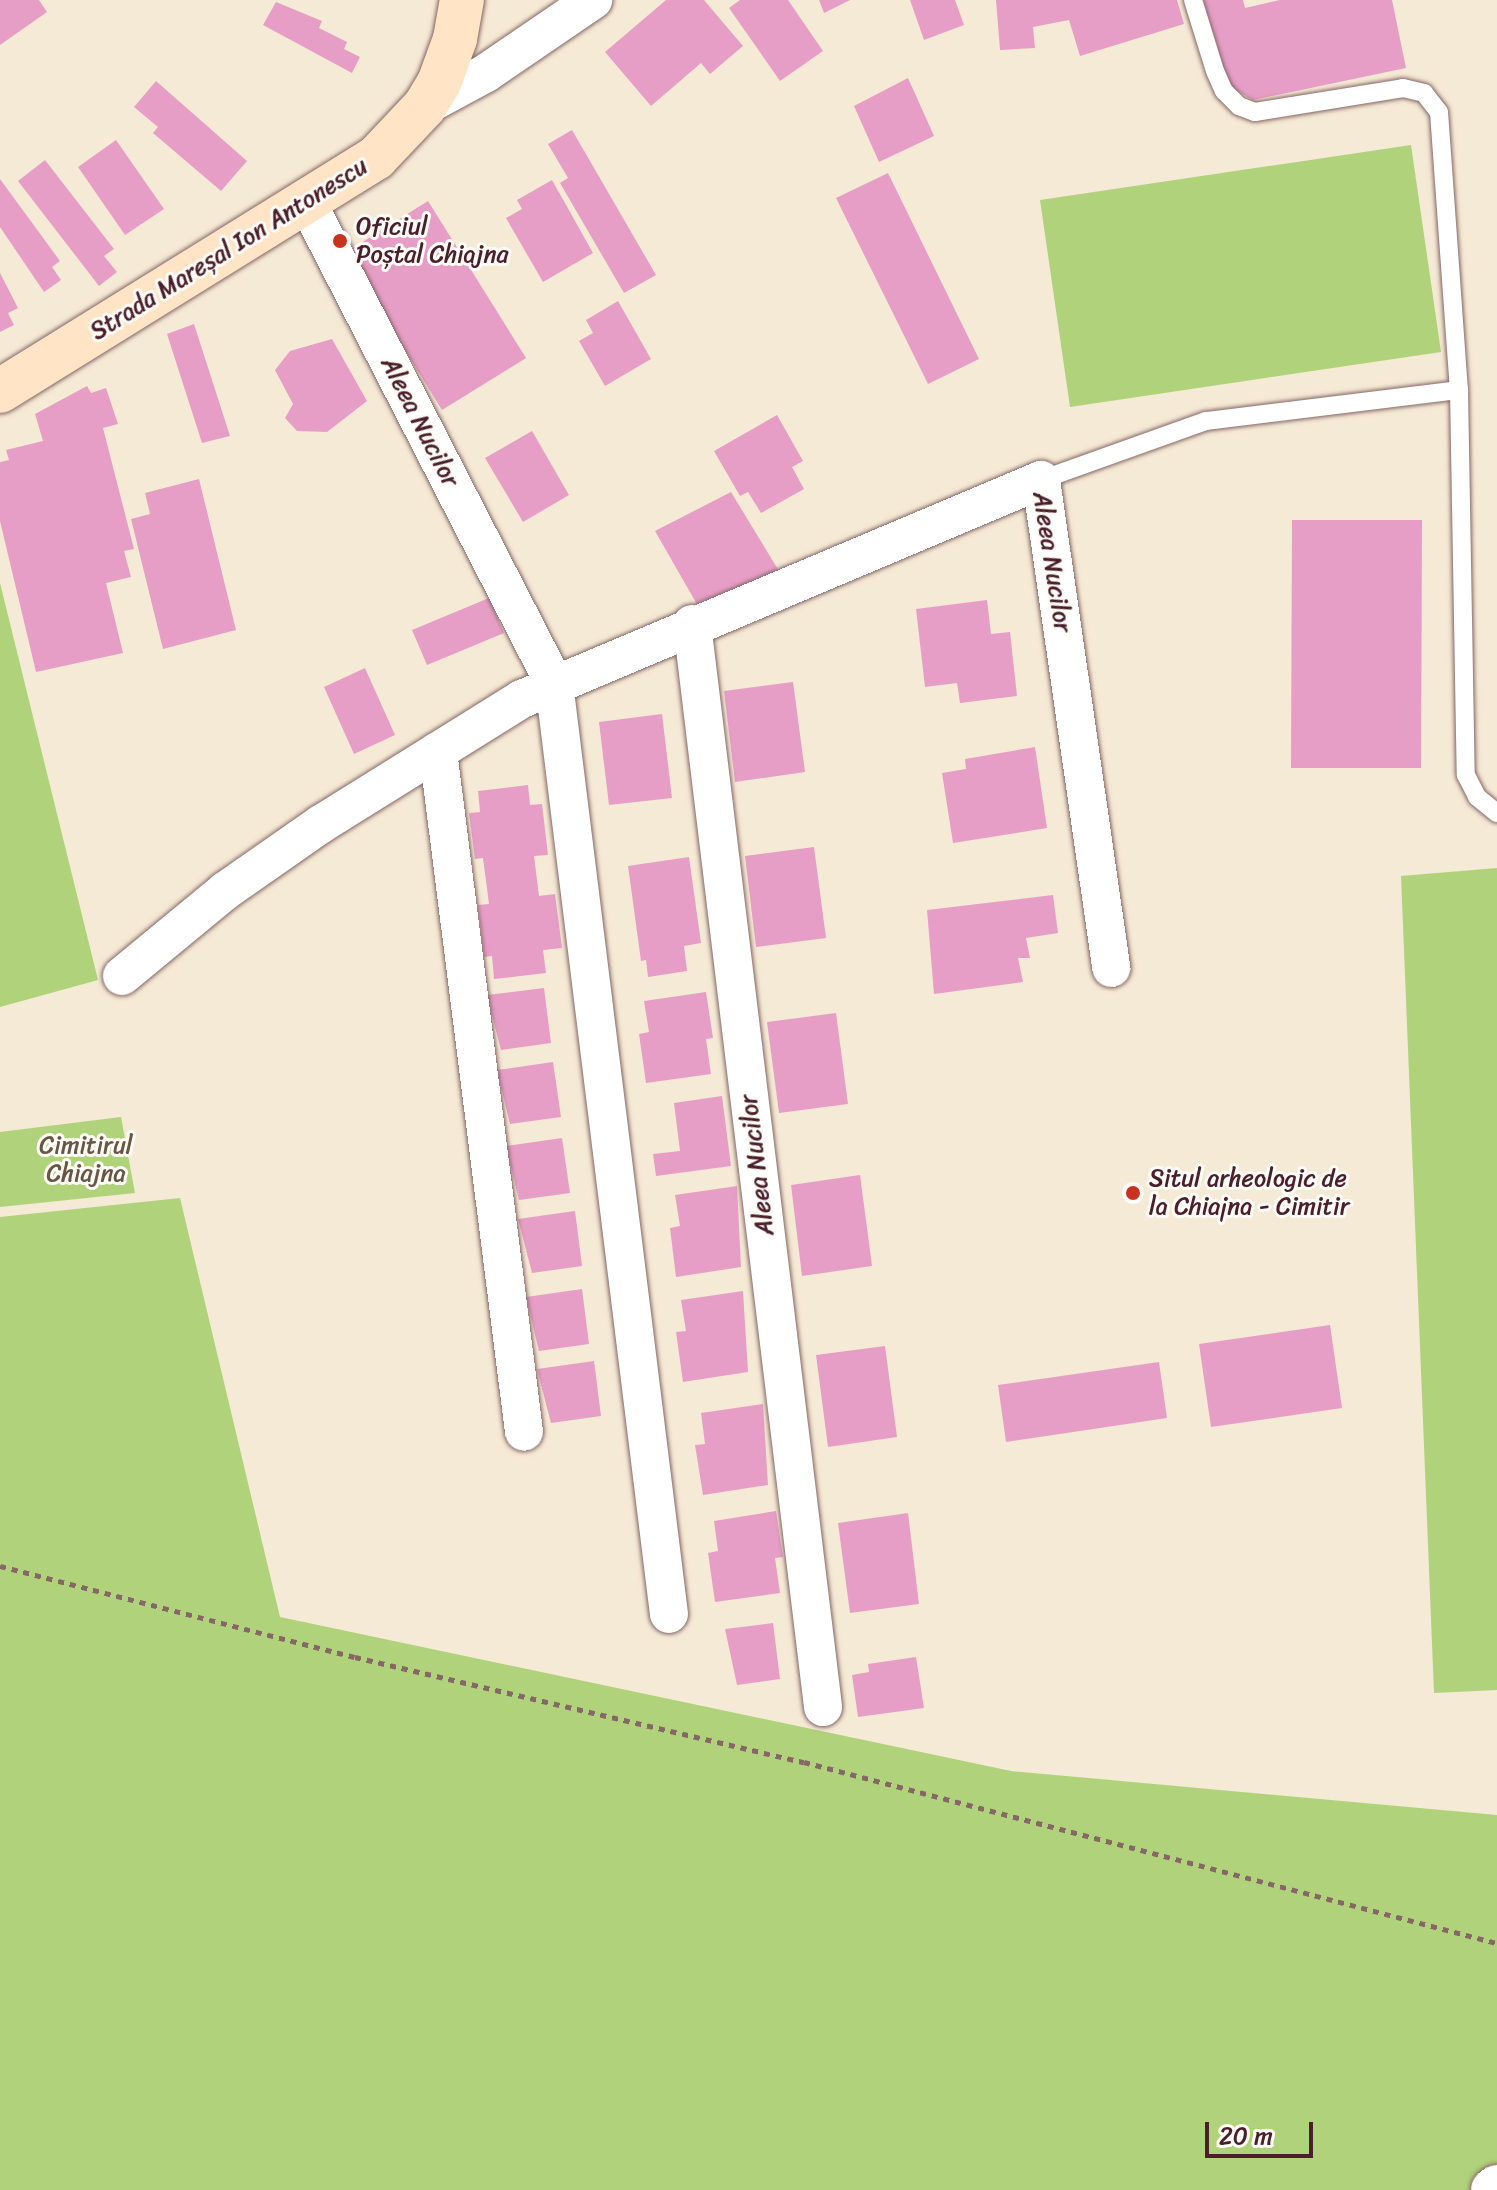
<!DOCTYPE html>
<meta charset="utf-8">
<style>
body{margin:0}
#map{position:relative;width:1497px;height:2190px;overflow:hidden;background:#f5ead5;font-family:Sriracha,sans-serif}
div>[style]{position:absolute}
.green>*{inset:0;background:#b0d27a}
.building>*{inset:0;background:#e79ec6}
.path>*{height:5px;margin-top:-2.5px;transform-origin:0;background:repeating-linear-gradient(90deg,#866666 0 6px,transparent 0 12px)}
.roads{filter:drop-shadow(0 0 2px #866666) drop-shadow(0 0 2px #866666)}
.service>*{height:18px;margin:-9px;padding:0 9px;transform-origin:9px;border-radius:9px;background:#fff}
.minor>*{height:38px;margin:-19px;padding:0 19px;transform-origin:19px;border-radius:19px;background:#fff}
.tertiary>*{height:44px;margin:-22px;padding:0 22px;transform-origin:22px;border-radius:22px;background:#fff}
.secondary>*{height:44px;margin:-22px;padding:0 22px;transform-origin:22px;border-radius:22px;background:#ffe4c6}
.dots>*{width:22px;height:22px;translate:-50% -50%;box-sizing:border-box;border:4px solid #fdfcf7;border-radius:50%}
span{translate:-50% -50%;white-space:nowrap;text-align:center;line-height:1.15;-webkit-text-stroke:6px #fdfcf7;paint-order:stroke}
.poi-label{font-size:24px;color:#4a1f2b}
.left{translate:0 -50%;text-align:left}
.street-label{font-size:24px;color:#4a1f2b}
.park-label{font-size:24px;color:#695543}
.scale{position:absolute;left:1205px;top:2122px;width:108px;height:36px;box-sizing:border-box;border:4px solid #4a1f2b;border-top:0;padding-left:10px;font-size:24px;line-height:28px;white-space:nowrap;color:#4a1f2b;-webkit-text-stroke:6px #fdfcf7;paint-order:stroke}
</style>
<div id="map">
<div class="green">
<div style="clip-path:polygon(1411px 145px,1441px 352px,1070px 407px,1040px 200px)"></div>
<div style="clip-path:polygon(0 583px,98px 980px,0 1007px)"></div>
<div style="clip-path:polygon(1497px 868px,1497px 1690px,1434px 1693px,1401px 876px)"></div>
<div style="clip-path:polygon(121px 1117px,135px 1193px,0 1207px,0 1132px)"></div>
<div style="clip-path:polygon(180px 1198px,280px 1617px,1011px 1771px,1497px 1815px,1497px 2190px,0 2190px,0 1217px)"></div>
</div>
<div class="building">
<div style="clip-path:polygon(0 0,39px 0,47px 12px,0 45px)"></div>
<div style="clip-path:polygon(666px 0,704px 0,743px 46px,710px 74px,701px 63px,651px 106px,605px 52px)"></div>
<div style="clip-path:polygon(740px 0,788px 0,823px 51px,780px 81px,729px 8px)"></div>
<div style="clip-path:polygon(819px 0,850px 0,824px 13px)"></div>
<div style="clip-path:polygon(910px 0,955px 0,964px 25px,924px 40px)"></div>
<div style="clip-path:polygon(996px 0,1177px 0,1184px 24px,1080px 56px,1069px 20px,1033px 27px,1035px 48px,1000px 50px)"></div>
<div style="clip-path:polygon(1203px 0,1243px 0,1245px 8px,1280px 0,1392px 0,1406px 68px,1253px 100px,1230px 87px)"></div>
<div style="clip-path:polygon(276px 2px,322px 21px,319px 28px,347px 42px,344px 49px,360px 57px,352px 73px,263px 25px)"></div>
<div style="clip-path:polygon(908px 78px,934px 136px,879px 162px,854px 106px)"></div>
<div style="clip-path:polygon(156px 81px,247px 161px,221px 191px,153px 133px,158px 127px,134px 107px)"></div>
<div style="clip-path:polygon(572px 130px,656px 275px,624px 293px,560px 183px,568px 178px,548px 144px)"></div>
<div style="clip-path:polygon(116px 140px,164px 209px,125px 235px,78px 167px)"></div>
<div style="clip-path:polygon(45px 160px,114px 249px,104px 256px,117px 272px,99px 286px,18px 181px)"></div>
<div style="clip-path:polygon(888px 173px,979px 359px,928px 384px,836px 198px)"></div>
<div style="clip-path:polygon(0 179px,60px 261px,52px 267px,61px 280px,44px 292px,0 227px)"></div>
<div style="clip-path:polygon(552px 180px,593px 253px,543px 282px,506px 218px,522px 209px,517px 200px)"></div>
<div style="clip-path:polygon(428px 201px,526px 358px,442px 410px,345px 253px)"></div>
<div style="clip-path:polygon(0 273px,18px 308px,8px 313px,14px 325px,0 332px)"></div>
<div style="clip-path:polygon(618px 301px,651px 359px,605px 386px,579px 341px,593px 333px,586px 320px)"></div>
<div style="clip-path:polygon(194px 324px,230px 436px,202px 443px,167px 334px)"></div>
<div style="clip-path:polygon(332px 339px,367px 401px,327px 432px,297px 431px,285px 418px,293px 404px,275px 370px,290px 351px)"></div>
<div style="clip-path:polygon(87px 386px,91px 393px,106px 388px,118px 424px,103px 428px,134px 549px,124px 551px,131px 577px,106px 583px,123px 653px,36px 672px,0 521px,0 462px,9px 460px,6px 450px,43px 441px,35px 414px)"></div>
<div style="clip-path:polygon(777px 415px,803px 461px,792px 467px,804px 489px,761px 513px,748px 492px,740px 496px,714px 451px)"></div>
<div style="clip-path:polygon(532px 431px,569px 495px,523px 522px,485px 458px)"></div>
<div style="clip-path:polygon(199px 479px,236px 630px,163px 649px,131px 519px,150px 514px,145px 493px)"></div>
<div style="clip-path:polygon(731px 492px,782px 576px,702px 613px,655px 531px)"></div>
<div style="clip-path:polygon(1292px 520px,1422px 520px,1421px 768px,1291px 768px)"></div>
<div style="clip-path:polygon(489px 598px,504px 633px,427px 665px,412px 630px)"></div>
<div style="clip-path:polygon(987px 600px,991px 634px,1010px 632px,1017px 696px,960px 703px,957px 683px,925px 687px,916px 609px)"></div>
<div style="clip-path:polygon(365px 668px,395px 735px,354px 754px,324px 687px)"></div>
<div style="clip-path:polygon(793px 682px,805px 772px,735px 782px,724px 691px)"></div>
<div style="clip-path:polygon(662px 714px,672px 798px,609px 805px,599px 722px)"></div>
<div style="clip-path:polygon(1035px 747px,1047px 828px,953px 843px,942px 773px,966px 769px,965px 759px)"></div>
<div style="clip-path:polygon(528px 785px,530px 805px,542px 804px,548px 855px,534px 856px,539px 896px,555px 894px,562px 948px,543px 950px,546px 973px,494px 979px,492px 956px,484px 957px,478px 905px,489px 904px,483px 858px,475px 859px,469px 813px,480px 812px,478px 791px)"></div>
<div style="clip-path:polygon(814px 847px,826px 938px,756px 947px,745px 856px)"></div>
<div style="clip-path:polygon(689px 857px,701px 943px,684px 946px,687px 971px,648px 977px,646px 960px,641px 961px,628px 866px)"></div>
<div style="clip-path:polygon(1053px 895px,1058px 933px,1026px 938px,1030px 958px,1018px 958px,1023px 982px,934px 994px,927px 910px)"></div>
<div style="clip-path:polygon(544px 988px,551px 1043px,501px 1050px,487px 995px)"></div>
<div style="clip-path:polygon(706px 992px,713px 1038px,706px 1039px,711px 1074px,646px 1083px,639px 1034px,649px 1032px,644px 1001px)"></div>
<div style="clip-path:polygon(836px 1013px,848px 1104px,779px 1113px,767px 1022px)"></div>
<div style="clip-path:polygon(553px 1062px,561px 1117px,510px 1124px,497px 1070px)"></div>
<div style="clip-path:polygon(722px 1096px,731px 1166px,656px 1176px,653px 1154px,680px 1151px,674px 1103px)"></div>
<div style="clip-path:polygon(562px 1138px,570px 1193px,519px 1200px,506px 1146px)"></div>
<div style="clip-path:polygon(860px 1175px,872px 1266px,802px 1276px,791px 1185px)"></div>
<div style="clip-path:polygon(737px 1186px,741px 1267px,676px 1277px,670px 1228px,680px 1226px,675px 1195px)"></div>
<div style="clip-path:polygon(575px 1211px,582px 1266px,532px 1273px,518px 1219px)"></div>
<div style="clip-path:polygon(582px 1289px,589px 1344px,539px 1351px,526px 1297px)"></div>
<div style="clip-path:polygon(743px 1291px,748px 1372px,683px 1382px,676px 1332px,686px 1331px,681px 1300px)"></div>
<div style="clip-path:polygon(1330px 1325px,1342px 1408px,1211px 1427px,1199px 1344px)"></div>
<div style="clip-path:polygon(885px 1346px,897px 1437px,828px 1447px,816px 1355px)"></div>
<div style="clip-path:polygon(594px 1361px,601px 1416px,551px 1423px,537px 1369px)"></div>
<div style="clip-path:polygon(1159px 1362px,1167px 1418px,1006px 1442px,998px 1385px)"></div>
<div style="clip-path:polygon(763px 1404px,768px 1485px,703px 1495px,695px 1445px,705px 1444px,701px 1413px)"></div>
<div style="clip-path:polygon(776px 1511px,783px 1557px,775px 1558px,780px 1593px,715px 1602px,708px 1553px,718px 1551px,714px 1521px)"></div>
<div style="clip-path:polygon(908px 1513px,919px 1604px,850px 1613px,838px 1523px)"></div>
<div style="clip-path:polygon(773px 1623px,780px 1679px,737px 1685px,725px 1629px)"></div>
<div style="clip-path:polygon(916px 1657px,924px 1708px,858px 1717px,852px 1675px,869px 1672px,868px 1664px)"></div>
</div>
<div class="path">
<div style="left:0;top:1566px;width:366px;rotate:14.4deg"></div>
<div style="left:355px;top:1657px;width:461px;rotate:13.2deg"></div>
<div style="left:804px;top:1762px;width:716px;rotate:14.64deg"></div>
</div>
<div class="roads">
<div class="service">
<div style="left:1193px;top:0;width:74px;rotate:72.8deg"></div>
<div style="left:1215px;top:71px;width:22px;rotate:66deg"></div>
<div style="left:1224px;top:91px;width:21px;rotate:45deg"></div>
<div style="left:1239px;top:106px;width:17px;rotate:21deg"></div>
<div style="left:1255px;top:112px;width:150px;rotate:-9.2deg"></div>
<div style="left:1403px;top:88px;width:22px;rotate:13deg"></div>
<div style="left:1424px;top:93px;width:24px;rotate:52deg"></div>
<div style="left:1439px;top:112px;width:279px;rotate:85.9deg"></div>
<div style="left:1459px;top:390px;width:385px;rotate:89deg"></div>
<div style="left:1466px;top:775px;width:25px;rotate:63deg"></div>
<div style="left:1477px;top:797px;width:26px;rotate:39deg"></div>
<div style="left:1041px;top:480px;width:175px;rotate:-19.7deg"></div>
<div style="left:1206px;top:421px;width:255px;rotate:-7deg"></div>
</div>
<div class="minor">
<div style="left:425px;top:106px;width:69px;rotate:-28.4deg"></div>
<div style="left:486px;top:73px;width:130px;rotate:-34.3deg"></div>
<div style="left:308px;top:204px;width:538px;rotate:62.82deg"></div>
<div style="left:554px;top:683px;width:938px;rotate:82.96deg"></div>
<div style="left:692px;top:624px;width:1091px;rotate:83.1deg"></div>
<div style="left:438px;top:751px;width:686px;rotate:82.8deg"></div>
<div style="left:122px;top:976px;width:134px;rotate:-39.5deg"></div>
<div style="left:225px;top:891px;width:117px;rotate:-34.9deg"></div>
<div style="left:321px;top:824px;width:237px;rotate:-31.9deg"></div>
<div style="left:522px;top:699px;width:563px;rotate:-22.88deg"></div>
<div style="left:1041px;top:480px;width:493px;rotate:81.8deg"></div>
</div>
<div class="tertiary">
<div style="left:1493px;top:2190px;width:5px;rotate:-37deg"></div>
</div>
<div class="secondary">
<div style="left:0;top:391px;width:442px;rotate:-31.8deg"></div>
<div style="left:376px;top:158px;width:71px;rotate:-46.7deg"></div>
<div style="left:425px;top:106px;width:27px;rotate:-59deg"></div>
<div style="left:439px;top:83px;width:47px;rotate:-70deg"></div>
<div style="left:455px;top:39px;width:40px;rotate:-80deg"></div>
</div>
</div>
<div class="dots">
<div style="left:340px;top:241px;background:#c8321e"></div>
<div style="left:1133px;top:1193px;background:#c8321e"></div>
</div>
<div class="poi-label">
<span class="left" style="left:356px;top:241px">Oficiul<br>Poștal Chiajna</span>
<span class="left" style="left:1149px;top:1193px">Situl arheologic de<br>la Chiajna - Cimitir</span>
</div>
<div class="street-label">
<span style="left:229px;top:249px;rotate:-32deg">Strada Mareșal Ion Antonescu</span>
<span style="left:420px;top:422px;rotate:63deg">Aleea Nucilor</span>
<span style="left:1052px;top:562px;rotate:81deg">Aleea Nucilor</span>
<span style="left:757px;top:1165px;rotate:-97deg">Aleea Nucilor</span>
</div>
<div class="park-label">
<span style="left:86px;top:1160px">Cimitirul<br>Chiajna</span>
</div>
<div class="scale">20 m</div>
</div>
